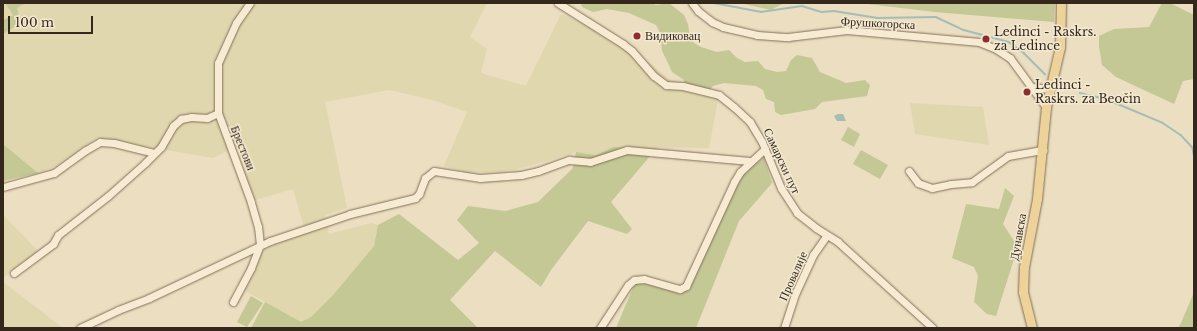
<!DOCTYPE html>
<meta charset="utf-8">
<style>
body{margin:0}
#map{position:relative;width:1197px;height:331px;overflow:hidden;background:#ebdec1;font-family:"Libre Baskerville",serif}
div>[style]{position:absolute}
.farmland>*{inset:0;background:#e0d7ae}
.green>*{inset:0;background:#c3c895}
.water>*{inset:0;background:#a3beb5}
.stream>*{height:1.5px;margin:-0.75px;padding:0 0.75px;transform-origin:0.75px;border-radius:0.75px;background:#a3beb5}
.roads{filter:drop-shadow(0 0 1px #836f59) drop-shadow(0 0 1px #836f59)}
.minor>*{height:7px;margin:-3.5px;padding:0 3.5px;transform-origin:3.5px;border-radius:3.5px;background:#f7ebd3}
.major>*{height:9px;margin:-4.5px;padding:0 4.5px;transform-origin:4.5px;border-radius:4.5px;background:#edd299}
.dots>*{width:11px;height:11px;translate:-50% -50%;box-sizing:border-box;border:2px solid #f3e8d0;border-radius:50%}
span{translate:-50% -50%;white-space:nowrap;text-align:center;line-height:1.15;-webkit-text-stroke:3px #f3e8d0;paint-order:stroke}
.street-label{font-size:12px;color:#34281d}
.poi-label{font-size:12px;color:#34281d}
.left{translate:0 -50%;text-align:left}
.frame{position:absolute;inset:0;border:4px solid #34281d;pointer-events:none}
.scale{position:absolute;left:8px;top:16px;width:85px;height:18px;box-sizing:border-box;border:2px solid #34281d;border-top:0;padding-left:5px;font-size:12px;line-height:14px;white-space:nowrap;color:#34281d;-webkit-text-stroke:3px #f3e8d0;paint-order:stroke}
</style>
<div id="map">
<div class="farmland">
<div style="clip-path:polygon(3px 3px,5px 3px,13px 15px,3px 20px)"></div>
<div style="clip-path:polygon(26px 3px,487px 3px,470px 37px,487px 49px,481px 73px,526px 86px,561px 14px,621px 40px,669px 79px,718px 99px,709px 148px,613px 147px,597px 155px,576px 152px,544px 162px,505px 172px,468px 173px,444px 166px,467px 112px,433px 100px,389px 90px,325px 102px,347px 208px,325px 215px,329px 234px,372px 223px,378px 225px,374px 246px,334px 294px,311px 317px,301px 323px,244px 290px,264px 249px,305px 231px,293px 189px,255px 200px,233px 148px,213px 158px,97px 138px,56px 166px,38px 173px,3px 144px,3px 34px,21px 23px,17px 8px)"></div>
<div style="clip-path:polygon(910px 103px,983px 107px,989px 145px,915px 134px)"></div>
<div style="clip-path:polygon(3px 215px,38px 251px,3px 278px)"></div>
<div style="clip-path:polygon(3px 282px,63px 328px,3px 328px)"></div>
</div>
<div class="green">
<div style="clip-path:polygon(5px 3px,26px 3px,17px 8px,21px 23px,3px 34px,3px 20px,13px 15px)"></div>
<div style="clip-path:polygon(581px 3px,652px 3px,656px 5px,669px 3px,684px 15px,688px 24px,690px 37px,694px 43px,701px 47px,717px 52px,729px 50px,737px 58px,745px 62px,758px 61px,765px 69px,777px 72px,786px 71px,791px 60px,797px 55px,812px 58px,820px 72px,846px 83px,865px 80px,870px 85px,867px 96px,822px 102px,815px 109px,781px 115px,775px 112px,774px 102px,766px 99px,763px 90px,756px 86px,724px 83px,713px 86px,709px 91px,684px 83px,684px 80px,672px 72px,667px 61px,662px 51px,660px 33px,656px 25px,629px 13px,607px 9px,593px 12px,582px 7px)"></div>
<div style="clip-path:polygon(740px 3px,784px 3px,771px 10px)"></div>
<div style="clip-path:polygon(859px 3px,1055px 3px,1054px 22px,935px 12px)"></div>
<div style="clip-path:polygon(1162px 3px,1170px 3px,1194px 15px,1194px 79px,1183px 81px,1174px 104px,1116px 77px,1102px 65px,1099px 46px,1099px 36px,1114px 29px,1149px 27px)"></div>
<div style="clip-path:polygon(848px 127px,860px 134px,854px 147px,841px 140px)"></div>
<div style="clip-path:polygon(3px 144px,38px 173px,3px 181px)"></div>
<div style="clip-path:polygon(613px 147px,657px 148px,611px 202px,632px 229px,627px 234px,588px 221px,551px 270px,541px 287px,495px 251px,450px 300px,478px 328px,251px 328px,265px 302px,301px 322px,311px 317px,334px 294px,374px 246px,378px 225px,399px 214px,458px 260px,479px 243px,457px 220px,468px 206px,505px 211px,538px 202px,573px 168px,576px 152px,596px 155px)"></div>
<div style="clip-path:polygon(861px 150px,888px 165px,880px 179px,853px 164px)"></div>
<div style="clip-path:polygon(764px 157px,772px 183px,739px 221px,696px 328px,616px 328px,635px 283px,681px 288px,696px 271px,740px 176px)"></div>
<div style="clip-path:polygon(1005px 188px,1014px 196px,1003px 224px,1014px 241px,1014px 259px,996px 316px,987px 314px,974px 302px,978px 276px,974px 267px,952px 258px,966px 204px,999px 209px)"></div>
<div style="clip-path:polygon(1194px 292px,1194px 328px,1178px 328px,1181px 323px)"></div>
<div style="clip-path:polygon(251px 296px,263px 303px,247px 327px,237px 322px)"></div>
</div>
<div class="water">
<div style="clip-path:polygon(838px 114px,843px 114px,846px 121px,837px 121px,834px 116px)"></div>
</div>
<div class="stream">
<div style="left:714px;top:3px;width:48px;rotate:10.8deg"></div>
<div style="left:761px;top:12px;width:41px;rotate:-8.3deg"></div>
<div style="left:802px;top:6px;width:21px;rotate:17deg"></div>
<div style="left:822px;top:12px;width:12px;rotate:-5deg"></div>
<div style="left:834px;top:11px;width:44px;rotate:9.2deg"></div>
<div style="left:877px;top:18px;width:59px;rotate:-1deg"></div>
<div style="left:936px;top:17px;width:31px;rotate:25deg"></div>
<div style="left:964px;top:30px;width:47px;rotate:14.9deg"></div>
<div style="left:1009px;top:42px;width:19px;rotate:36deg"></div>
<div style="left:1024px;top:53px;width:30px;rotate:45deg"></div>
<div style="left:1058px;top:84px;width:10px;rotate:24deg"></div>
<div style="left:1080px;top:93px;width:27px;rotate:13deg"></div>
<div style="left:1106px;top:99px;width:62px;rotate:22.8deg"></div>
<div style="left:1163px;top:123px;width:22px;rotate:34deg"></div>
<div style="left:1181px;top:135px;width:18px;rotate:47deg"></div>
<div style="left:1193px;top:148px;width:6px;rotate:81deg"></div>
</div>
<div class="roads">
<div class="minor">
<div style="left:558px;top:3px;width:77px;rotate:32.2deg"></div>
<div style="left:623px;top:44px;width:11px;rotate:38deg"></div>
<div style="left:632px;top:51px;width:33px;rotate:49deg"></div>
<div style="left:654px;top:76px;width:15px;rotate:37deg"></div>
<div style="left:666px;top:85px;width:17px;rotate:3deg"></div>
<div style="left:683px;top:86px;width:37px;rotate:14deg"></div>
<div style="left:719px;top:95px;width:19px;rotate:39deg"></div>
<div style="left:734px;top:107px;width:22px;rotate:43deg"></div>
<div style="left:750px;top:122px;width:23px;rotate:59deg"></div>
<div style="left:762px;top:142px;width:50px;rotate:67.6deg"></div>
<div style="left:781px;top:188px;width:30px;rotate:57deg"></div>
<div style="left:797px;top:213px;width:24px;rotate:38deg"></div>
<div style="left:816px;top:228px;width:26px;rotate:32deg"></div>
<div style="left:838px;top:242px;width:128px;rotate:42.2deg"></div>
<div style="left:692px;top:3px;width:10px;rotate:53deg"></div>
<div style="left:698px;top:11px;width:18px;rotate:38deg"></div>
<div style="left:712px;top:22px;width:12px;rotate:24deg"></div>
<div style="left:723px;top:27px;width:35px;rotate:13deg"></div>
<div style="left:757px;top:35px;width:31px;rotate:4deg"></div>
<div style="left:788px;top:37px;width:59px;rotate:-6.8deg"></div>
<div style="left:847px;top:30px;width:133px;rotate:5.2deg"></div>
<div style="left:979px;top:42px;width:18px;rotate:22deg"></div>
<div style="left:996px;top:49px;width:17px;rotate:33deg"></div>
<div style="left:1010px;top:58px;width:61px;rotate:53.7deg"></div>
<div style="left:1031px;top:87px;width:19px;rotate:6deg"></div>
<div style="left:909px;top:171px;width:15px;rotate:53deg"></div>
<div style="left:918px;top:183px;width:15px;rotate:20deg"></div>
<div style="left:932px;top:188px;width:19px;rotate:-12deg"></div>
<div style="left:951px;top:184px;width:21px;rotate:-5deg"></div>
<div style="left:972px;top:182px;width:44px;rotate:-35.8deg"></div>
<div style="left:1008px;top:156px;width:36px;rotate:-10deg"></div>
<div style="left:3px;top:187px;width:53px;rotate:-15.4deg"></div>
<div style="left:54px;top:173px;width:39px;rotate:-36deg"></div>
<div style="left:86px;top:150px;width:16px;rotate:-30deg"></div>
<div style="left:100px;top:142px;width:14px;rotate:4deg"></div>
<div style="left:114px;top:143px;width:41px;rotate:14deg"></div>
<div style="left:14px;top:273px;width:49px;rotate:-36.6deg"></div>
<div style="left:53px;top:244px;width:10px;rotate:-61deg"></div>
<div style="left:58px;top:235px;width:63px;rotate:-38deg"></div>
<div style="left:108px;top:196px;width:50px;rotate:-41.7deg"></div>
<div style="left:145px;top:163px;width:23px;rotate:-45deg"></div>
<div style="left:161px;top:147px;width:24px;rotate:-60deg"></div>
<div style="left:173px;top:126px;width:11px;rotate:-41deg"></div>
<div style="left:181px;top:119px;width:10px;rotate:-11deg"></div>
<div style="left:191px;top:117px;width:16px;rotate:4deg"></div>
<div style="left:207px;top:118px;width:12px;rotate:-24deg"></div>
<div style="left:233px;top:302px;width:38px;rotate:-62deg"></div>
<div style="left:251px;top:268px;width:25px;rotate:-69deg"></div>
<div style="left:260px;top:245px;width:18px;rotate:-96deg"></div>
<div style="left:258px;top:227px;width:26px;rotate:-106deg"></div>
<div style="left:251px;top:202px;width:95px;rotate:-110.3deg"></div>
<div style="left:218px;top:113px;width:50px;rotate:-90deg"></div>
<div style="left:218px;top:63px;width:44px;rotate:-65.8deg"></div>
<div style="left:236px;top:23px;width:24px;rotate:-55deg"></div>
<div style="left:80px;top:328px;width:42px;rotate:-25.3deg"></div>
<div style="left:118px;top:310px;width:33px;rotate:-21deg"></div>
<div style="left:149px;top:298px;width:134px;rotate:-25.2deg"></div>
<div style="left:270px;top:241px;width:84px;rotate:-18.6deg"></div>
<div style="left:350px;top:214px;width:67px;rotate:-13.8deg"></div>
<div style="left:415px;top:198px;width:6px;rotate:-45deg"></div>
<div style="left:419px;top:194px;width:17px;rotate:-69deg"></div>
<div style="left:425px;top:178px;width:11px;rotate:-38deg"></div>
<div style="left:434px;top:171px;width:47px;rotate:8.7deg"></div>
<div style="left:480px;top:178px;width:41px;rotate:-4.2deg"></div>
<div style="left:521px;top:175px;width:17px;rotate:-13deg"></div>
<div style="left:538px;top:171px;width:33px;rotate:-20deg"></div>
<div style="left:569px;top:160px;width:21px;rotate:5deg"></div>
<div style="left:590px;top:162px;width:39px;rotate:-18deg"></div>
<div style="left:627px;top:150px;width:123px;rotate:5.1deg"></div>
<div style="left:600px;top:328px;width:51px;rotate:-56.9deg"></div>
<div style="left:628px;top:285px;width:8px;rotate:-40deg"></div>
<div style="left:634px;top:280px;width:10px;rotate:-6deg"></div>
<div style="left:644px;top:279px;width:37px;rotate:16deg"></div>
<div style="left:680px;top:289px;width:7px;rotate:-27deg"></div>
<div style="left:686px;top:286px;width:115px;rotate:-65.2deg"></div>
<div style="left:734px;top:182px;width:12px;rotate:-59deg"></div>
<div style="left:740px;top:172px;width:34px;rotate:-43deg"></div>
<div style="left:784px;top:328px;width:38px;rotate:-72deg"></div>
<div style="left:796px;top:292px;width:41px;rotate:-65.3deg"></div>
<div style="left:813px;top:255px;width:24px;rotate:-55deg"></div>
</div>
<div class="major">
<div style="left:1032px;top:328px;width:37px;rotate:-104deg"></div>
<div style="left:1023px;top:292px;width:25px;rotate:-88deg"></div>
<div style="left:1024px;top:267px;width:69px;rotate:-79.2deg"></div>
<div style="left:1037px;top:199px;width:92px;rotate:-84.4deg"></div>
<div style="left:1046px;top:107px;width:62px;rotate:-76.9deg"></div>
<div style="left:1060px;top:47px;width:44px;rotate:-88.7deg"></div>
</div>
</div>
<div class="dots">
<div style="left:637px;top:36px;background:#8f2c2f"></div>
<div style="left:986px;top:39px;background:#8f2c2f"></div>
<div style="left:1027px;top:92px;background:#8f2c2f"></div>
</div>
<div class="street-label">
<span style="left:878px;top:23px;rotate:3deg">Фрушкогорска</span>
<span style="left:243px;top:148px;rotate:68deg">Брестови</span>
<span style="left:782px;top:161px;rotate:65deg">Самарски пут</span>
<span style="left:1018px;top:237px;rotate:-80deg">Дунавска</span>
<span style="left:793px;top:276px;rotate:-66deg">Провалије</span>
</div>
<div class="poi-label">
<span class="left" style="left:994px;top:39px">Ledinci - Raskrs.<br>za Ledince</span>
<span class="left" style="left:645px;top:36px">Видиковац</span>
<span class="left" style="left:1035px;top:92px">Ledinci -<br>Raskrs. za Beočin</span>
</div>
<div class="frame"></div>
<div class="scale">100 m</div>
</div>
